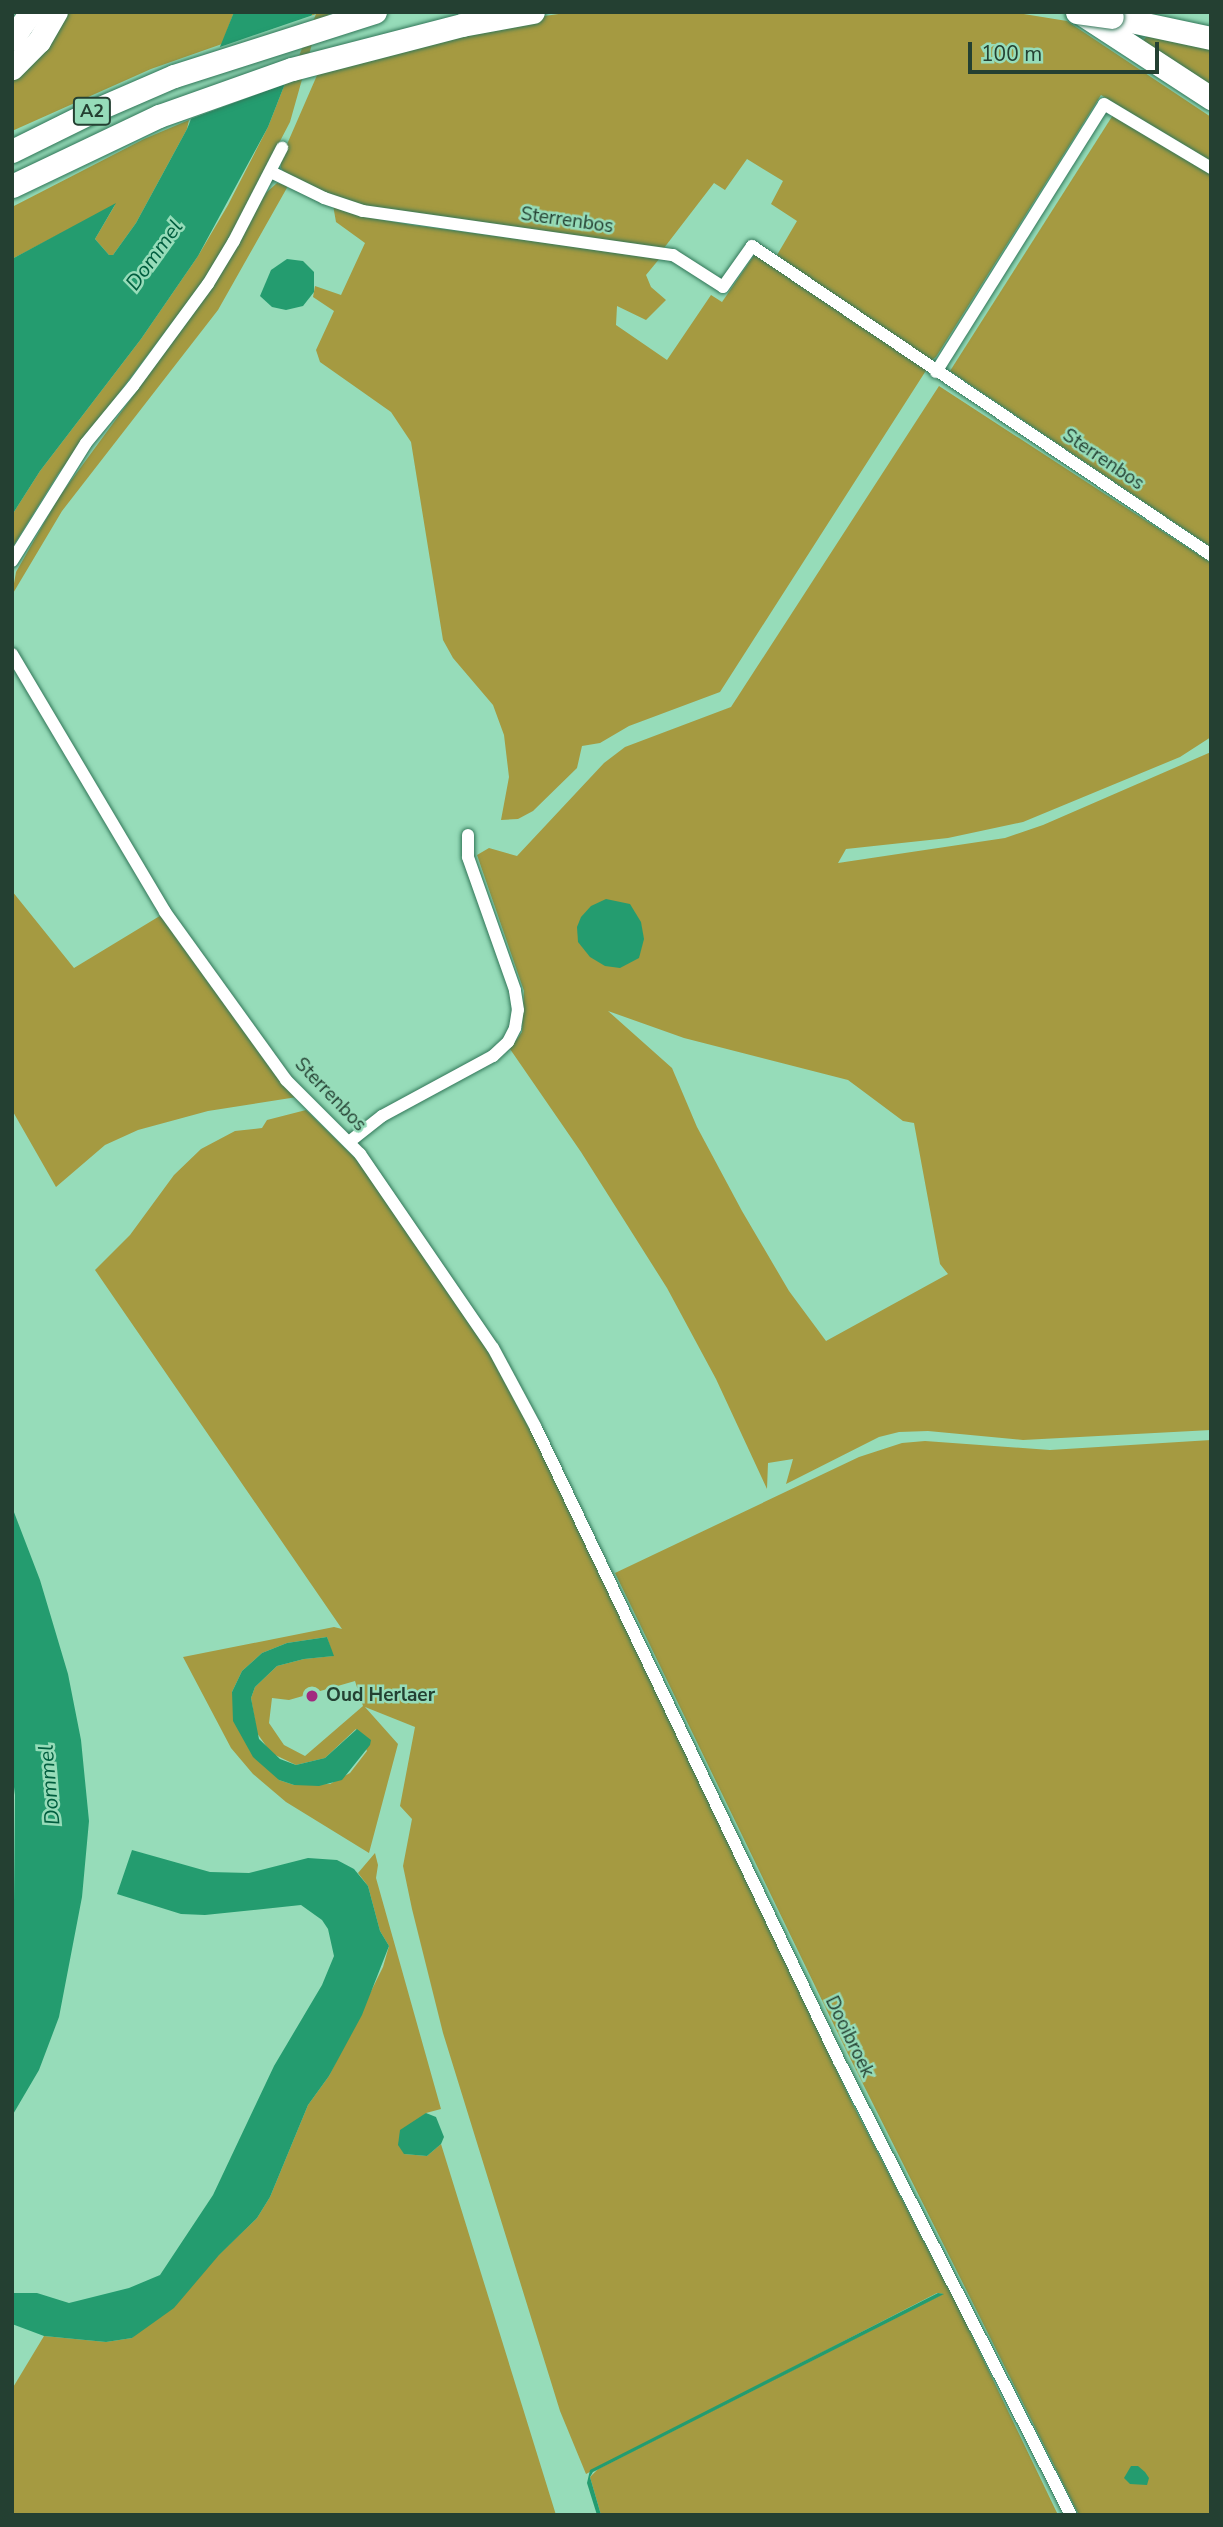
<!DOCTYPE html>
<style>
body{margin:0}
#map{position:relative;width:1223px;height:2527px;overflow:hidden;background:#96dcb9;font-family:"Nunito Sans",sans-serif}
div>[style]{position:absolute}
.green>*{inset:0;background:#a59a41}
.water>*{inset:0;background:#249c6f}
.pier>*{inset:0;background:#96dcb9}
.roads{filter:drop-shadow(0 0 2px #317658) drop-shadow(0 0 2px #317658)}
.street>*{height:12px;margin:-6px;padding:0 6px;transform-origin:6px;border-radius:6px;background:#fff}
.highway>*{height:23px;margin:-11.5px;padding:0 11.5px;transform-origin:11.5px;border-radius:11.5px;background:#fff}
.bridges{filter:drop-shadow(0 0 2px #317658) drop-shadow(0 0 2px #317658)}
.highway-bridge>*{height:23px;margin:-11.5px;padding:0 11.5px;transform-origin:11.5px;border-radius:11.5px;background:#fff}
.dots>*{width:19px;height:19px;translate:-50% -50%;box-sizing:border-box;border:4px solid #96dcb9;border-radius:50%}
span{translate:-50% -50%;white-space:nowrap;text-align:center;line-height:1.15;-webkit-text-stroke:5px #96dcb9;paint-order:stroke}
.shield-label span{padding:2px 5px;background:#96dcb9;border:2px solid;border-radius:5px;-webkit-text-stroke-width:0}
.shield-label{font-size:18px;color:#244032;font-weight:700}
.street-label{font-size:19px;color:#244032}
.poi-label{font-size:19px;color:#244032;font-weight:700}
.left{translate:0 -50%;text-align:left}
.water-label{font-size:21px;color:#015e3f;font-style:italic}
.frame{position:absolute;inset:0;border:14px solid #244032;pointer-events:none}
.scale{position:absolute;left:968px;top:42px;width:191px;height:32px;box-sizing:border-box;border:4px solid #244032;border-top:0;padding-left:9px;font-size:21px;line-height:24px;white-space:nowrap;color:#244032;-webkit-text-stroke:5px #96dcb9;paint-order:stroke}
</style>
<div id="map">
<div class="green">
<div style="clip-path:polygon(63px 12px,234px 12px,222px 44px,151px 69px,12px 131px,12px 73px)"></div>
<div style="clip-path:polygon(313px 12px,330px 12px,312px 44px,290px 122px,230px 237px,204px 280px,58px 474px,12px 548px,12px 515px,40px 471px,141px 339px,198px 256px,228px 205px,268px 127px)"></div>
<div style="clip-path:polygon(573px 12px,1011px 12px,1067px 21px,1211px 117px,1211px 161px,1101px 95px,936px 357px,929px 362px,777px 255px,797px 221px,771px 204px,783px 181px,747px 159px,725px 190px,714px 183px,664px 248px,404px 213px,350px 203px,288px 177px,281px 168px,281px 158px,318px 73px,537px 17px)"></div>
<div style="clip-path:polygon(1149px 33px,1211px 45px,1211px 86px,1143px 41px)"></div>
<div style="clip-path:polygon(1113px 115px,1211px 174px,1211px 547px,950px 371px)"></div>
<div style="clip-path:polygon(189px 120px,187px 129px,136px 223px,113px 255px,109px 255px,95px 239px,115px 205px,12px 259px,12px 207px,144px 139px)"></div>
<div style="clip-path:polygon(277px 183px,288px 186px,218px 310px,62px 511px,12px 595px,16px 572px,59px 497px,191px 317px,256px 208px,267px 192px)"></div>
<div style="clip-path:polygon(333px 205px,377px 219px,412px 225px,660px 258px,646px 275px,651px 287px,666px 300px,646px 320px,617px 306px,616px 325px,667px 360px,711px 295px,722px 302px,755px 254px,927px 369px,720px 692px,629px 726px,600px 743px,582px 746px,577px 768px,533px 811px,518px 819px,501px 820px,509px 777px,504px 735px,493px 705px,453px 658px,443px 640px,411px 442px,391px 412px,320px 362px,316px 350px,334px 311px,313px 297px,315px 286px,341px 295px,365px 243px,336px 222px)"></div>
<div style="clip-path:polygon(evenodd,939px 386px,1211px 563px,1211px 737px,1180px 757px,1023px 822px,948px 838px,846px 849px,838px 863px,1005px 838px,1043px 825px,1211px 752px,1211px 1430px,1023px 1440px,928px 1431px,899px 1432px,879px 1437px,786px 1484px,793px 1459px,768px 1463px,767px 1489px,716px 1379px,667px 1288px,581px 1152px,510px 1049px,522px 1032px,524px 991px,477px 855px,489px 848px,517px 856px,604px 763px,625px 747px,731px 707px,939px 386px,608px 1011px,684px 1038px,848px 1080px,903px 1121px,914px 1123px,940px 1264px,948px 1274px,826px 1341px,789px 1291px,742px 1211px,697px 1127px,672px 1068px,608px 1011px)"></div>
<div style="clip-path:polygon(12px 891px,74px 968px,163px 914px,297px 1097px,208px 1111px,138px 1130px,105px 1145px,56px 1187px,12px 1110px)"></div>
<div style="clip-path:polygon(evenodd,306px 1110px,356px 1159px,376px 1185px,505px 1373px,853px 2105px,960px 2311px,1058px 2515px,601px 2515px,590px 2477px,598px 2469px,943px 2294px,937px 2293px,586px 2474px,560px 2411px,443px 2033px,412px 1909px,403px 1866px,412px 1819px,400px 1806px,415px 1727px,365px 1707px,398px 1744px,369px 1853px,286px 1802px,253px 1774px,231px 1748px,183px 1657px,334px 1627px,342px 1629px,95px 1270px,130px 1235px,174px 1175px,201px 1149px,235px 1131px,262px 1128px,267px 1120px,306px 1110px,327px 1637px,333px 1656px,304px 1659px,277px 1666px,255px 1687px,251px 1698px,257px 1733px,271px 1753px,296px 1765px,325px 1758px,356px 1729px,367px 1751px,350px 1773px,330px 1784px,294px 1785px,279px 1780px,232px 1692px,242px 1671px,262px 1653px,287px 1643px,327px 1637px,306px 1110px,355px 1681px,363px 1706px,305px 1756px,284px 1745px,269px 1723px,272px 1698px,289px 1700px,355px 1681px)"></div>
<div style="clip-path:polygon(1211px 1440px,1211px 2515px,1079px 2515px,848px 2054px,615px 1573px,859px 1457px,902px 1443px,925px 1441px,1050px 1450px)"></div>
<div style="clip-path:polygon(375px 1853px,378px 1865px,376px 1878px,441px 2109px,426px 2113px,404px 2154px,427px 2156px,441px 2144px,556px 2515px,12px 2515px,12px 2389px,44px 2336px,106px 2342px,132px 2338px,257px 2218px,270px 2197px,308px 2105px,329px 2076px,383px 1967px,389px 1946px,380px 1931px,368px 1886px,358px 1873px)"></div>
</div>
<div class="water">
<div style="clip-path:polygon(234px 12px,313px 12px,268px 127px,198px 256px,141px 339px,40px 471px,12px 515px,12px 259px,116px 203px,95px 239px,109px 255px,113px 255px,136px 223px,187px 129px)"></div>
<div style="clip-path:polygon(287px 259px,303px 261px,314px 272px,314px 292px,303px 306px,286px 310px,272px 307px,260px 296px,271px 270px)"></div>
<div style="clip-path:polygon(606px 899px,630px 904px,641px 922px,644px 939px,639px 958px,620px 968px,605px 966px,590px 957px,578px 942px,577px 927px,581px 917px,591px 906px)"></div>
<div style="clip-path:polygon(12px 1507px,40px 1580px,68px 1674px,81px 1740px,89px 1821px,82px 1897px,59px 2017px,39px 2070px,12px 2116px,15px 1795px,12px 1771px)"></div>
<div style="clip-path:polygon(327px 1637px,334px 1656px,304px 1659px,277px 1666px,255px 1687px,251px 1698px,259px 1739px,280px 1759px,296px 1765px,325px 1758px,357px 1729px,371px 1740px,370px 1745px,342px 1780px,319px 1786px,294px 1785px,279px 1780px,253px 1757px,233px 1721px,232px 1692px,242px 1671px,262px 1653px,287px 1643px)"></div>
<div style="clip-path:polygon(132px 1850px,210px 1872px,249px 1873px,308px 1858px,337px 1860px,354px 1869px,368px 1886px,380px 1931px,389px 1946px,362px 2015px,329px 2076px,308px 2105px,270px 2197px,257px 2218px,219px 2255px,174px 2308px,132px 2338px,106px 2342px,44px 2336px,12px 2324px,12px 2293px,37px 2293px,69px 2303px,129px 2288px,160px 2275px,213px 2195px,274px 2066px,322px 1985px,334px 1956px,328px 1929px,322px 1920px,301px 1905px,205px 1915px,181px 1914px,117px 1894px)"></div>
<div style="clip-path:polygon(426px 2113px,436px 2117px,444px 2137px,441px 2144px,427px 2156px,404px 2154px,398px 2145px,400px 2130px)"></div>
<div style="clip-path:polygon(938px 2293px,944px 2294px,593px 2472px,590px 2477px,601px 2515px,597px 2515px,587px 2483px,590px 2470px)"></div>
<div style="clip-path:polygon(1131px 2466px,1138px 2466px,1145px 2472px,1149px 2478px,1147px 2485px,1130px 2484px,1124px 2478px)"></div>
</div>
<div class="pier">
<div style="clip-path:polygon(316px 14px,288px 83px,185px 121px,217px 48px)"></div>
</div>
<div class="roads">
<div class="street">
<div style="left:271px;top:172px;width:59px;rotate:26.1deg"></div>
<div style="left:324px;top:198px;width:41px;rotate:18.4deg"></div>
<div style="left:363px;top:211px;width:313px;rotate:8.1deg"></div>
<div style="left:673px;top:255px;width:59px;rotate:32.6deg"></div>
<div style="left:723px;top:287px;width:50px;rotate:-54.7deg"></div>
<div style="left:752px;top:246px;width:553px;rotate:33.95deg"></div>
<div style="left:936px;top:372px;width:316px;rotate:-57.9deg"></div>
<div style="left:1104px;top:104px;width:125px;rotate:30.9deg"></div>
<div style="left:12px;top:561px;width:139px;rotate:-57.9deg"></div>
<div style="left:86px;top:443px;width:74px;rotate:-50.5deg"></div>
<div style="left:133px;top:386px;width:127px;rotate:-53.7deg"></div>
<div style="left:208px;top:284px;width:50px;rotate:-58.8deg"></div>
<div style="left:234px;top:241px;width:105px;rotate:-62.7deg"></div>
<div style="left:12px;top:654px;width:300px;rotate:59.3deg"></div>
<div style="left:165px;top:912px;width:207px;rotate:54.2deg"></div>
<div style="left:286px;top:1080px;width:105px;rotate:45deg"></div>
<div style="left:360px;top:1154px;width:235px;rotate:55.6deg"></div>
<div style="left:493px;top:1348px;width:89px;rotate:61.7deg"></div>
<div style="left:535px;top:1426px;width:704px;rotate:64.42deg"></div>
<div style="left:839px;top:2061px;width:510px;rotate:62.93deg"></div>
<div style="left:349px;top:1142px;width:42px;rotate:-38.2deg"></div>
<div style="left:382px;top:1116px;width:126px;rotate:-28.4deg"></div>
<div style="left:493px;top:1056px;width:21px;rotate:-43deg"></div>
<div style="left:508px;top:1042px;width:16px;rotate:-63deg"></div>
<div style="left:515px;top:1028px;width:18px;rotate:-81deg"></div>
<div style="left:518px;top:1010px;width:20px;rotate:-99deg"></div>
<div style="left:515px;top:990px;width:141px;rotate:-109.5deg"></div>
<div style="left:468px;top:857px;width:22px;rotate:-90deg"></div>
</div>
<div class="highway">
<div style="left:1079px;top:12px;width:158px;rotate:33.1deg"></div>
<div style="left:1112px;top:17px;width:101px;rotate:12deg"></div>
<div style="left:12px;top:39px;width:33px;rotate:-55deg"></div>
<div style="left:12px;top:68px;width:38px;rotate:-45deg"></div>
<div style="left:39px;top:41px;width:34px;rotate:-60deg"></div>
<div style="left:12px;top:151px;width:90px;rotate:-26.3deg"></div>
<div style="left:93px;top:111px;width:88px;rotate:-23.4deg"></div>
<div style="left:174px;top:76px;width:211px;rotate:-17.7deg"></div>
<div style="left:12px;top:186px;width:163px;rotate:-25.5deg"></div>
<div style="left:159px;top:116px;width:141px;rotate:-19.5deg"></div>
<div style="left:292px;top:69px;width:176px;rotate:-14.5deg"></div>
<div style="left:462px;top:25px;width:72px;rotate:-10.4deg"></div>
</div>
</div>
<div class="bridges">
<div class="highway-bridge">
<div style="left:1077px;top:12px;width:35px;rotate:8deg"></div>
</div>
</div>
<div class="dots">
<div style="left:312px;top:1696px;background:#a2297f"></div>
</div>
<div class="shield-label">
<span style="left:92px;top:111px">A2</span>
</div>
<div class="street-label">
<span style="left:567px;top:221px;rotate:8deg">Sterrenbos</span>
<span style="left:1103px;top:460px;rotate:34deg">Sterrenbos</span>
<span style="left:330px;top:1095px;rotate:46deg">Sterrenbos</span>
<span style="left:849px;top:2037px;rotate:64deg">Dooibroek</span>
</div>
<div class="poi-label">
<span class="left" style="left:326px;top:1696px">Oud Herlaer</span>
</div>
<div class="water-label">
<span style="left:154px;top:255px;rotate:-54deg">Dommel</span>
<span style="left:49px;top:1785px;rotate:-95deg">Dommel</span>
</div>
<div class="frame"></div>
<div class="scale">100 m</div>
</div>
